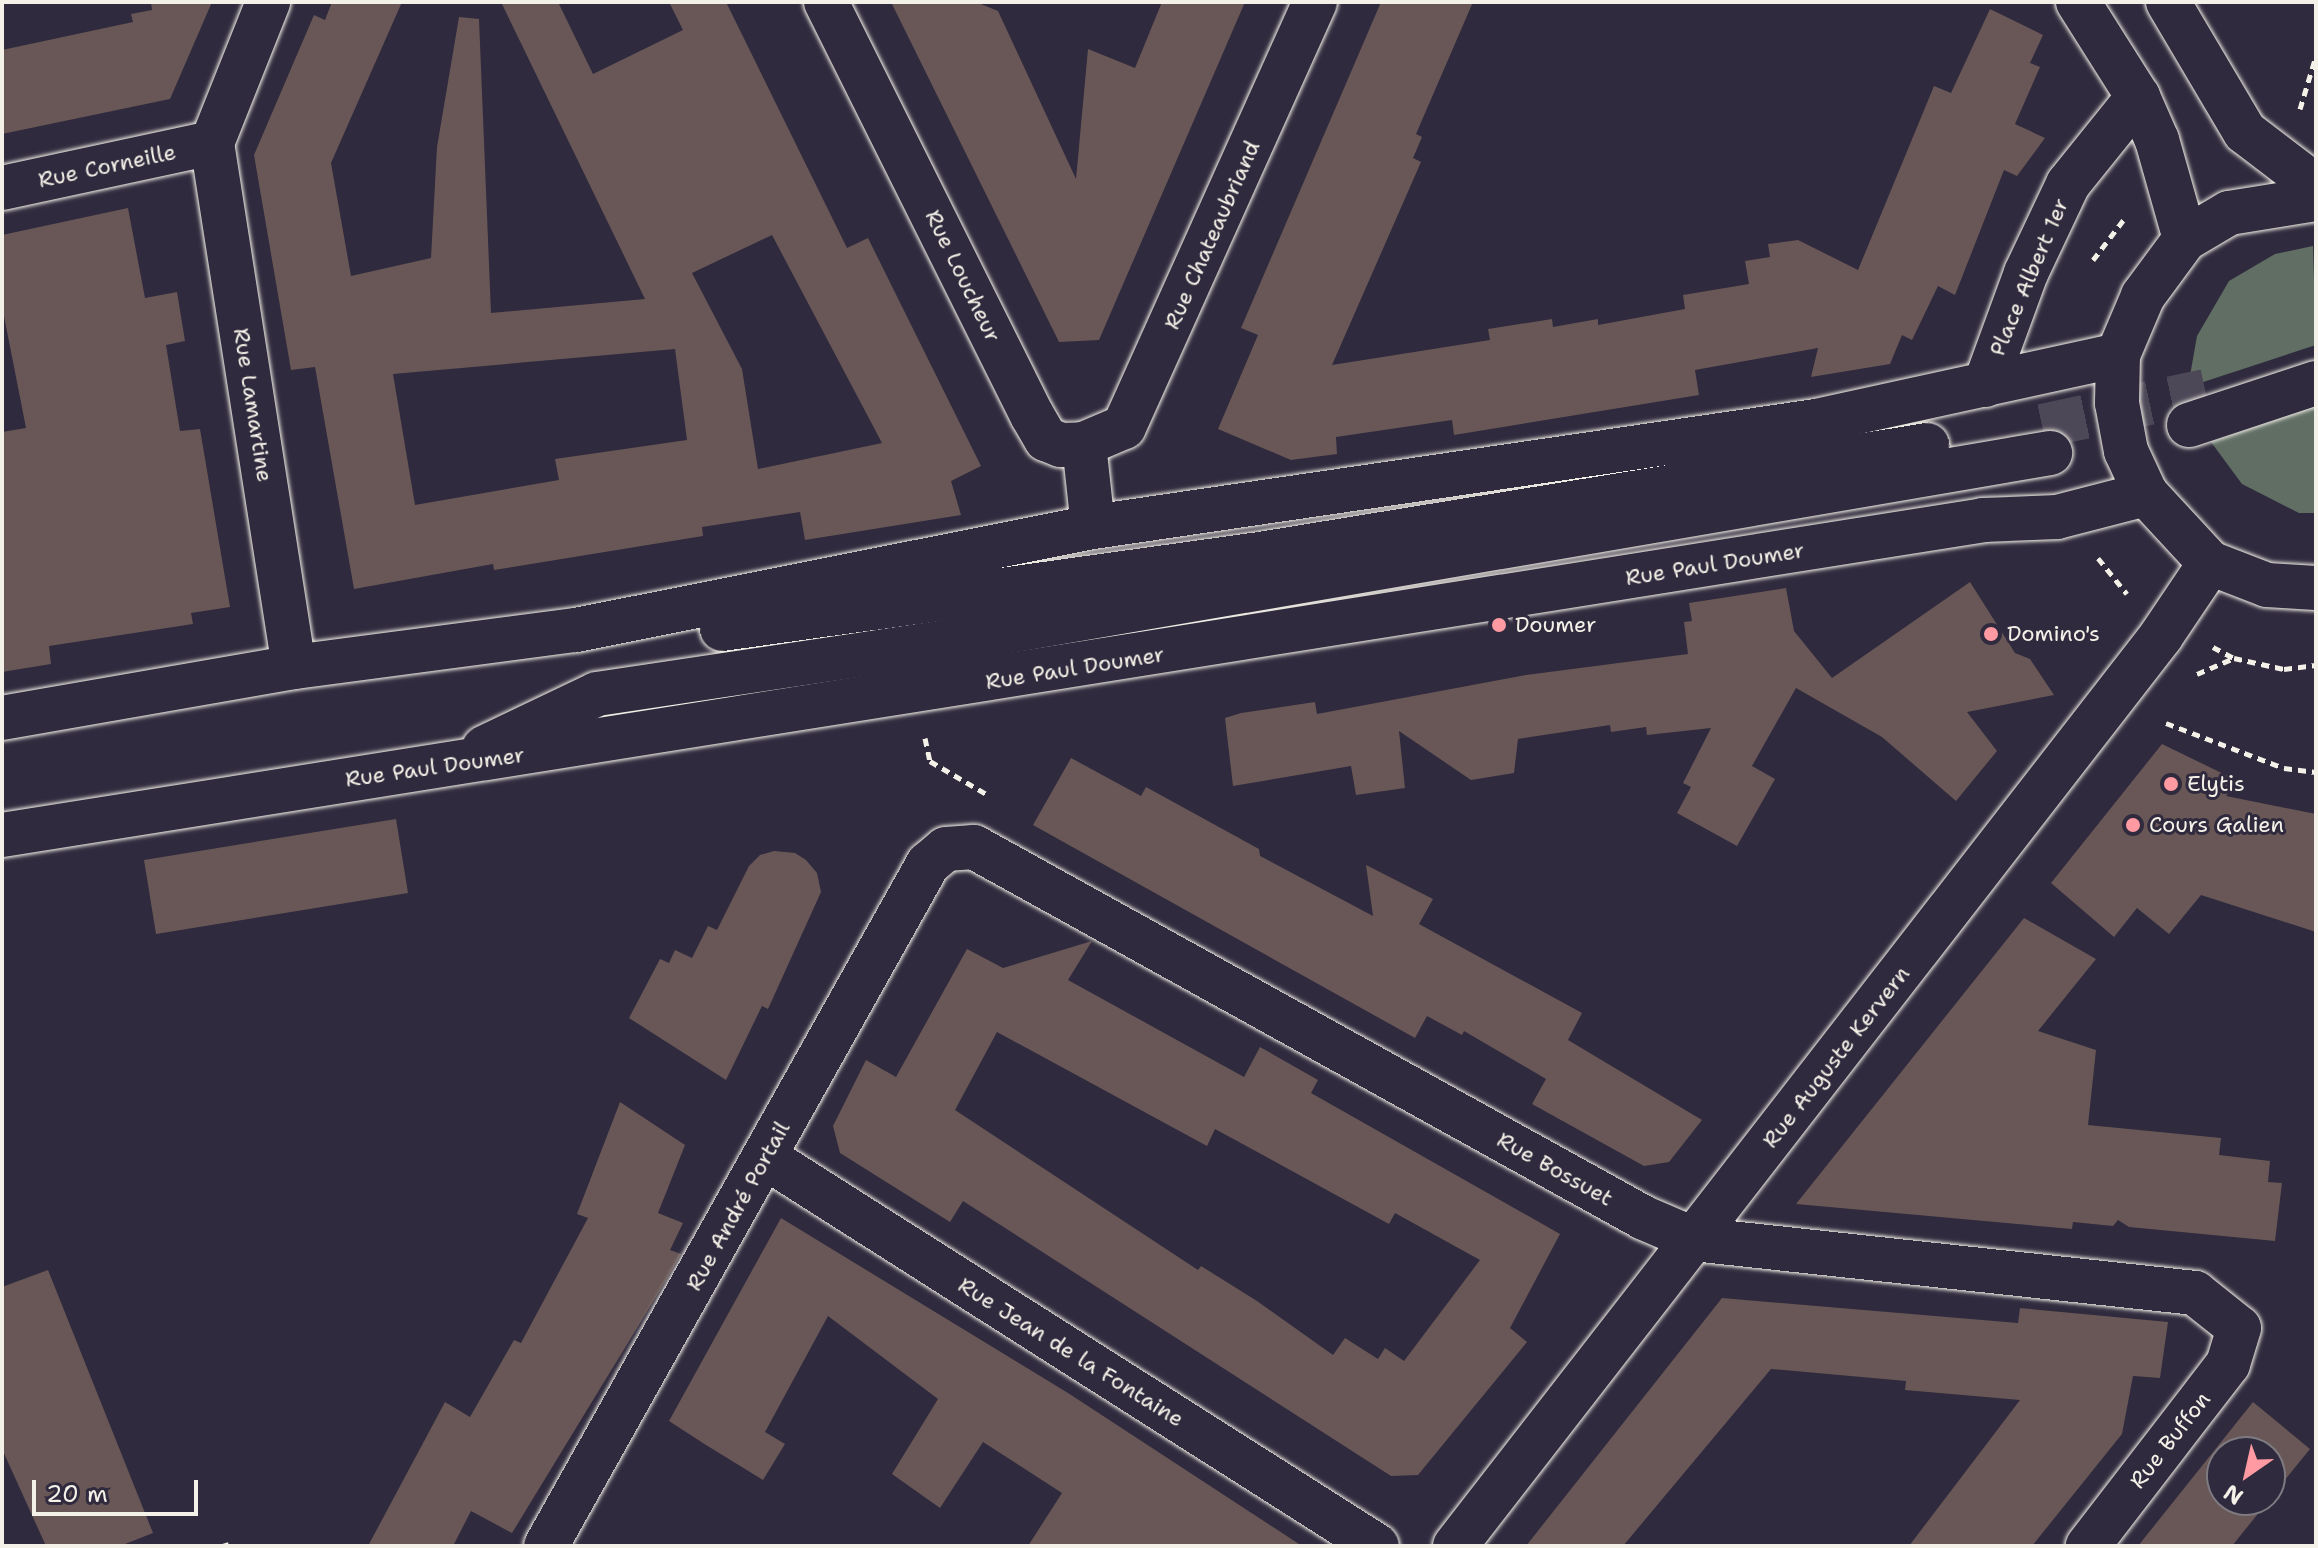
<!DOCTYPE html>
<meta charset="utf-8">
<style>
body{margin:0}
#map{position:relative;width:2318px;height:1548px;overflow:hidden;background:#2f2a3d;font-family:"Shantell Sans",sans-serif}
div>[style]{position:absolute}
.green>*{inset:0;background:#606e64}
.building>*{inset:0;background:#685756}
.major-tunnel>*{height:44px;margin-top:-22px;transform-origin:0;background:repeating-linear-gradient(90deg,#4d4857 0 44px,transparent 0 66px)}
.path>*{height:5px;margin-top:-2.5px;transform-origin:0;background:repeating-linear-gradient(90deg,#f4f1e8 0 8px,transparent 0 14px)}
.roads{filter:drop-shadow(0 0 2px #f4f1e8) drop-shadow(0 0 2px #f4f1e8)}
.minor>*{height:44px;margin:-22px;padding:0 22px;transform-origin:22px;border-radius:22px;background:#2f2a3d}
.major>*{height:44px;margin:-22px;padding:0 22px;transform-origin:22px;border-radius:22px;background:#2f2a3d}
.dots>*{width:22px;height:22px;translate:-50% -50%;box-sizing:border-box;border:4px solid #2f2a3d;border-radius:50%}
span{translate:-50% -50%;white-space:nowrap;text-align:center;line-height:1.15;-webkit-text-stroke:6px #2f2a3d;paint-order:stroke}
.street-label{font-size:22px;color:#f4f1e8}
.poi-label{font-size:22px;color:#f4f1e8}
.left{translate:0 -50%;text-align:left}
.frame{position:absolute;inset:0;border:4px solid #f4f1e8;pointer-events:none}
.north{position:absolute;left:2206px;top:1436px;width:80px;height:80px;box-sizing:border-box;background:#2f2a3d;border:2px solid #7e7a81;border-radius:50%;rotate:214deg;font-size:22px;font-weight:700;line-height:32px;text-align:center;color:#f4f1e8}
.north::after{content:'';display:block;margin:auto;width:28px;height:36px;background:#ff9aa2;clip-path:polygon(50% 0,100% 100%,50% 72%,0 100%)}
.scale{position:absolute;left:32px;top:1480px;width:166px;height:36px;box-sizing:border-box;border:4px solid #f4f1e8;border-top:0;padding-left:10px;font-size:24px;line-height:28px;white-space:nowrap;color:#f4f1e8;-webkit-text-stroke:6px #2f2a3d;paint-order:stroke}
</style>
<div id="map">
<div class="green">
<div style="clip-path:polygon(2313px 246px,2316px 345px,2188px 387px,2197px 336px,2229px 281px,2275px 254px)"></div>
<div style="clip-path:polygon(2316px 406px,2316px 513px,2299px 513px,2242px 484px,2211px 442px)"></div>
</div>
<div class="building">
<div style="clip-path:polygon(151px 2px,212px 2px,170px 99px,2px 134px,2px 50px,133px 22px,131px 14px,152px 10px)"></div>
<div style="clip-path:polygon(evenodd,332px 2px,402px 2px,331px 163px,351px 276px,431px 258px,437px 147px,459px 17px,479px 19px,491px 313px,645px 299px,501px 2px,558px 2px,593px 74px,683px 30px,669px 2px,726px 2px,847px 248px,868px 238px,981px 466px,951px 481px,961px 515px,805px 540px,800px 512px,702px 527px,703px 536px,494px 570px,493px 564px,354px 589px,315px 367px,291px 370px,254px 155px,314px 15px,325px 20px,332px 2px,772px 235px,882px 443px,758px 469px,742px 369px,692px 273px,772px 235px,332px 2px,675px 349px,687px 440px,555px 459px,559px 480px,415px 505px,393px 374px,675px 349px)"></div>
<div style="clip-path:polygon(891px 2px,976px 2px,998px 11px,1076px 179px,1088px 49px,1135px 68px,1162px 2px,1245px 2px,1099px 340px,1059px 342px)"></div>
<div style="clip-path:polygon(1381px 2px,1473px 2px,1416px 134px,1422px 137px,1413px 158px,1421px 162px,1332px 365px,1490px 340px,1488px 329px,1552px 319px,1553px 327px,1598px 319px,1598px 325px,1685px 309px,1683px 295px,1749px 284px,1745px 261px,1770px 257px,1768px 244px,1798px 240px,1858px 270px,1934px 86px,1951px 93px,1990px 9px,2043px 35px,2030px 63px,2040px 67px,2015px 124px,2045px 138px,2017px 176px,2004px 170px,1955px 295px,1938px 286px,1912px 340px,1902px 335px,1890px 364px,1811px 377px,1818px 348px,1695px 370px,1699px 395px,1454px 435px,1452px 420px,1336px 437px,1337px 454px,1291px 460px,1218px 429px,1258px 335px,1241px 328px)"></div>
<div style="clip-path:polygon(128px 208px,145px 298px,177px 292px,185px 341px,166px 345px,180px 431px,200px 429px,230px 607px,191px 613px,193px 624px,49px 646px,51px 664px,2px 672px,2px 432px,26px 428px,2px 306px,2px 235px)"></div>
<div style="clip-path:polygon(1970px 582px,2015px 653px,2030px 659px,2054px 695px,1967px 712px,1997px 751px,1956px 801px,1882px 737px,1796px 688px,1752px 766px,1775px 779px,1737px 846px,1677px 813px,1691px 787px,1683px 783px,1711px 728px,1647px 735px,1646px 727px,1611px 732px,1610px 725px,1518px 739px,1514px 773px,1471px 780px,1399px 731px,1405px 788px,1356px 795px,1351px 766px,1233px 786px,1225px 718px,1241px 713px,1315px 702px,1317px 714px,1526px 675px,1688px 654px,1684px 622px,1692px 621px,1689px 603px,1786px 588px,1794px 631px,1832px 678px)"></div>
<div style="clip-path:polygon(2162px 744px,2238px 781px,2226px 796px,2316px 814px,2316px 932px,2201px 895px,2169px 934px,2137px 908px,2114px 937px,2051px 883px)"></div>
<div style="clip-path:polygon(1071px 758px,1141px 796px,1146px 787px,1259px 849px,1260px 856px,1373px 916px,1366px 865px,1433px 899px,1419px 924px,1582px 1013px,1568px 1040px,1702px 1120px,1669px 1162px,1644px 1166px,1532px 1104px,1546px 1079px,1464px 1031px,1462px 1035px,1427px 1016px,1415px 1038px,1033px 825px)"></div>
<div style="clip-path:polygon(396px 819px,408px 893px,156px 934px,144px 860px)"></div>
<div style="clip-path:polygon(774px 851px,795px 853px,806px 860px,817px 873px,821px 892px,768px 1009px,762px 1006px,726px 1080px,629px 1018px,660px 959px,669px 963px,675px 950px,692px 958px,708px 926px,717px 930px,749px 866px,760px 855px)"></div>
<div style="clip-path:polygon(2024px 918px,2096px 959px,2038px 1031px,2096px 1050px,2088px 1125px,2221px 1138px,2219px 1155px,2270px 1161px,2268px 1182px,2282px 1183px,2275px 1241px,2129px 1227px,2118px 1220px,2113px 1226px,2073px 1222px,2072px 1229px,1796px 1204px)"></div>
<div style="clip-path:polygon(evenodd,1092px 941px,1068px 980px,1244px 1077px,1260px 1047px,1318px 1080px,1311px 1093px,1560px 1234px,1510px 1328px,1527px 1342px,1418px 1475px,1391px 1476px,963px 1201px,950px 1222px,840px 1153px,833px 1126px,866px 1060px,896px 1077px,967px 949px,1003px 968px,1092px 941px,997px 1032px,1207px 1146px,1215px 1129px,1389px 1224px,1395px 1213px,1480px 1260px,1404px 1361px,1385px 1348px,1378px 1359px,1345px 1338px,1333px 1355px,1257px 1301px,1201px 1266px,1198px 1270px,955px 1110px,997px 1032px)"></div>
<div style="clip-path:polygon(620px 1102px,685px 1145px,658px 1213px,683px 1223px,670px 1250px,681px 1254px,665px 1282px,512px 1533px,471px 1511px,453px 1546px,368px 1546px,445px 1402px,470px 1417px,514px 1340px,521px 1343px,588px 1218px,577px 1214px)"></div>
<div style="clip-path:polygon(781px 1218px,1068px 1393px,1302px 1546px,1028px 1546px,1062px 1493px,983px 1442px,940px 1508px,892px 1474px,938px 1399px,828px 1316px,765px 1432px,785px 1444px,763px 1480px,706px 1445px,669px 1421px)"></div>
<div style="clip-path:polygon(48px 1270px,153px 1533px,120px 1546px,46px 1546px,2px 1449px,2px 1287px)"></div>
<div style="clip-path:polygon(1722px 1298px,2018px 1323px,2020px 1308px,2168px 1322px,2160px 1378px,2133px 1376px,2122px 1434px,2032px 1546px,1909px 1546px,2020px 1400px,1905px 1390px,1906px 1381px,1771px 1369px,1623px 1546px,1526px 1546px)"></div>
<div style="clip-path:polygon(2253px 1402px,2310px 1449px,2270px 1498px,2270px 1452px,2222px 1452px,2222px 1500px,2269px 1500px,2232px 1546px,2138px 1546px)"></div>
</div>
<div class="major-tunnel">
<div style="left:2042px;top:426px;width:167px;rotate:-12.1deg"></div>
</div>
<div class="path">
<div style="left:2300px;top:109px;width:55px;rotate:-73.2deg"></div>
<div style="left:2093px;top:260px;width:53px;rotate:-52.7deg"></div>
<div style="left:2098px;top:558px;width:46px;rotate:51.1deg"></div>
<div style="left:2213px;top:647px;width:24px;rotate:28deg"></div>
<div style="left:2234px;top:658px;width:51px;rotate:12.4deg"></div>
<div style="left:2284px;top:669px;width:32px;rotate:-7deg"></div>
<div style="left:2197px;top:674px;width:40px;rotate:-23.4deg"></div>
<div style="left:2166px;top:723px;width:126px;rotate:20.9deg"></div>
<div style="left:2284px;top:768px;width:32px;rotate:7deg"></div>
<div style="left:925px;top:738px;width:24px;rotate:78deg"></div>
<div style="left:930px;top:761px;width:69px;rotate:30.3deg"></div>
<div style="left:223px;top:1546px;width:6px;rotate:-18deg"></div>
</div>
<div class="roads">
<div class="minor">
<div style="left:826px;top:2px;width:462px;rotate:63.5deg"></div>
<div style="left:1032px;top:415px;width:28px;rotate:60deg"></div>
<div style="left:1046px;top:439px;width:16px;rotate:22deg"></div>
<div style="left:1061px;top:445px;width:23px;rotate:-2deg"></div>
<div style="left:1084px;top:444px;width:43px;rotate:-23deg"></div>
<div style="left:1124px;top:427px;width:466px;rotate:-65.8deg"></div>
<div style="left:212px;top:143px;width:530px;rotate:81.11deg"></div>
<div style="left:212px;top:143px;width:152px;rotate:-68.3deg"></div>
<div style="left:2px;top:188px;width:215px;rotate:-12.1deg"></div>
<div style="left:1985px;top:385px;width:119px;rotate:-69.9deg"></div>
<div style="left:2026px;top:273px;width:98px;rotate:-64.7deg"></div>
<div style="left:2068px;top:184px;width:112px;rotate:-51.2deg"></div>
<div style="left:1084px;top:444px;width:83px;rotate:83.8deg"></div>
<div style="left:765px;top:1157px;width:725px;rotate:32.44deg"></div>
<div style="left:546px;top:1546px;width:782px;rotate:-60.75deg"></div>
<div style="left:928px;top:864px;width:23px;rotate:-40deg"></div>
<div style="left:946px;top:849px;width:28px;rotate:-4deg"></div>
<div style="left:974px;top:847px;width:766px;rotate:28.97deg"></div>
<div style="left:1644px;top:1218px;width:53px;rotate:23.2deg"></div>
<div style="left:1693px;top:1239px;width:505px;rotate:6.14deg"></div>
<div style="left:2195px;top:1293px;width:56px;rotate:38.5deg"></div>
<div style="left:2239px;top:1328px;width:38px;rotate:107deg"></div>
<div style="left:2228px;top:1364px;width:230px;rotate:127.6deg"></div>
<div style="left:1455px;top:1546px;width:1152px;rotate:-52.19deg"></div>
<div style="left:2161px;top:636px;width:88px;rotate:-56.1deg"></div>
</div>
<div class="major">
<div style="left:2078px;top:2px;width:112px;rotate:57.7deg"></div>
<div style="left:2138px;top:97px;width:47px;rotate:66.2deg"></div>
<div style="left:2157px;top:140px;width:103px;rotate:74.2deg"></div>
<div style="left:2168px;top:2px;width:151px;rotate:59.4deg"></div>
<div style="left:2245px;top:132px;width:89px;rotate:37.3deg"></div>
<div style="left:2316px;top:199px;width:88px;rotate:170.9deg"></div>
<div style="left:2229px;top:213px;width:51px;rotate:149.4deg"></div>
<div style="left:2185px;top:239px;width:71px;rotate:126.4deg"></div>
<div style="left:2143px;top:296px;width:64px;rotate:113deg"></div>
<div style="left:2118px;top:355px;width:48px;rotate:91.2deg"></div>
<div style="left:2117px;top:403px;width:49px;rotate:79.4deg"></div>
<div style="left:2126px;top:451px;width:47px;rotate:65.1deg"></div>
<div style="left:2146px;top:494px;width:94px;rotate:47.2deg"></div>
<div style="left:2210px;top:563px;width:61px;rotate:21.1deg"></div>
<div style="left:2267px;top:585px;width:49px;rotate:3.5deg"></div>
<div style="left:2189px;top:425px;width:134px;rotate:-18.3deg"></div>
<div style="left:722px;top:629px;width:543px;rotate:-7.94deg"></div>
<div style="left:1260px;top:554px;width:676px;rotate:-9.28deg"></div>
<div style="left:2px;top:718px;width:296px;rotate:-9.9deg"></div>
<div style="left:294px;top:667px;width:284px;rotate:-7.5deg"></div>
<div style="left:576px;top:630px;width:527px;rotate:-11.27deg"></div>
<div style="left:1093px;top:527px;width:731px;rotate:-8.34deg"></div>
<div style="left:1816px;top:421px;width:309px;rotate:-12.3deg"></div>
<div style="left:484px;top:748px;width:125px;rotate:-25.5deg"></div>
<div style="left:597px;top:694px;width:370px;rotate:-8.5deg"></div>
<div style="left:963px;top:639px;width:1103px;rotate:-9.71deg"></div>
<div style="left:2px;top:835px;width:2006px;rotate:-9.03deg"></div>
<div style="left:1983px;top:520px;width:74px;rotate:-2.3deg"></div>
<div style="left:2057px;top:517px;width:92px;rotate:-14.5deg"></div>
</div>
</div>
<div class="dots">
<div style="left:1499px;top:625px;background:#ff9aa2"></div>
<div style="left:1991px;top:634px;background:#ff9aa2"></div>
<div style="left:2171px;top:784px;background:#ff9aa2"></div>
<div style="left:2133px;top:825px;background:#ff9aa2"></div>
</div>
<div class="street-label">
<span style="left:107px;top:166px;rotate:-12deg">Rue Corneille</span>
<span style="left:1212px;top:235px;rotate:-66deg">Rue Chateaubriand</span>
<span style="left:963px;top:276px;rotate:64deg">Rue Loucheur</span>
<span style="left:2029px;top:277px;rotate:-67deg">Place Albert 1er</span>
<span style="left:253px;top:405px;rotate:81deg">Rue Lamartine</span>
<span style="left:1715px;top:564px;rotate:-9deg">Rue Paul Doumer</span>
<span style="left:1075px;top:668px;rotate:-9deg">Rue Paul Doumer</span>
<span style="left:435px;top:767px;rotate:-8deg">Rue Paul Doumer</span>
<span style="left:1836px;top:1057px;rotate:-52deg">Rue Auguste Kervern</span>
<span style="left:1555px;top:1169px;rotate:29deg">Rue Bossuet</span>
<span style="left:738px;top:1206px;rotate:-61deg">Rue André Portail</span>
<span style="left:1071px;top:1352px;rotate:32deg">Rue Jean de la Fontaine</span>
<span style="left:2170px;top:1440px;rotate:-52deg">Rue Buffon</span>
</div>
<div class="poi-label">
<span class="left" style="left:1515px;top:625px">Doumer</span>
<span class="left" style="left:2007px;top:634px">Domino's</span>
<span class="left" style="left:2187px;top:784px">Elytis</span>
<span class="left" style="left:2149px;top:825px">Cours Galien</span>
</div>
<div class="frame"></div>
<div class="north">N</div>
<div class="scale">20 m</div>
</div>
